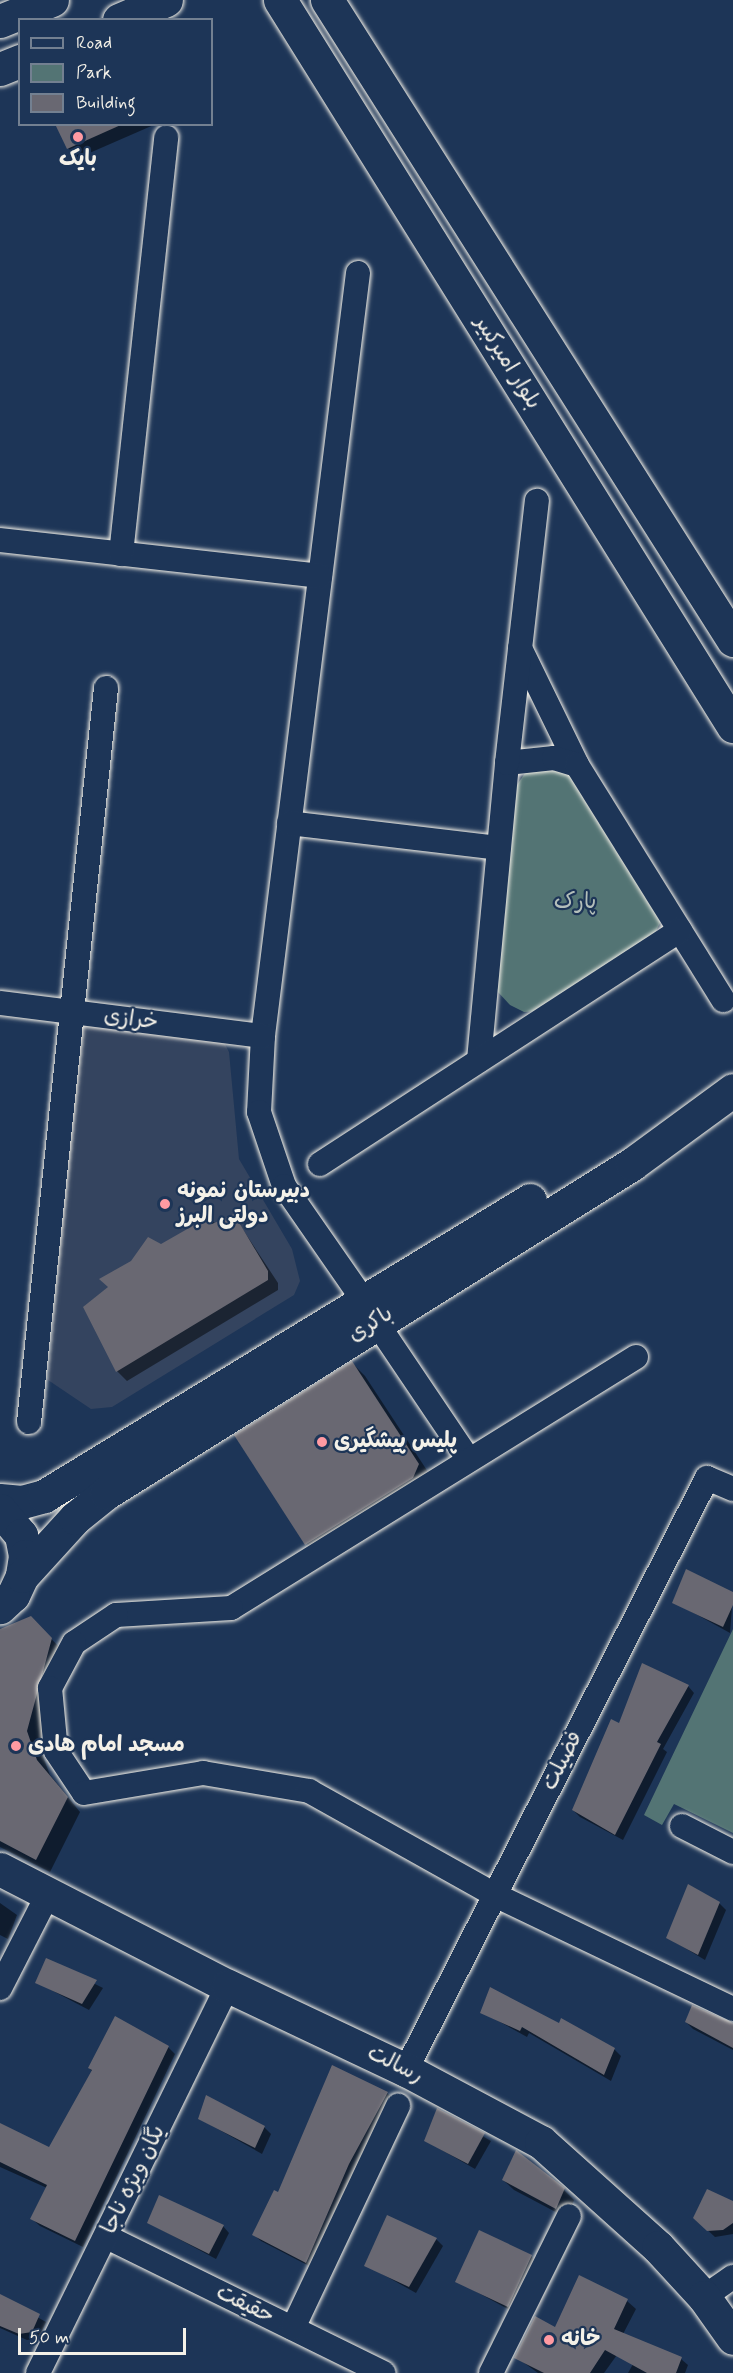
<!DOCTYPE html>
<meta charset="utf-8">
<style>
body{margin:0}
#map{position:relative;width:733px;height:2373px;overflow:hidden;background:#1d3557;font-family:Mynerve,"Playpen Sans Arabic",sans-serif}
div>[style]{position:absolute}
.built>*{inset:0;background:#34445f}
.green>*{inset:0;background:#537474}
.shadow>*{inset:0;background:#0007}
.building>*{inset:0;background:#696872}
.roads{filter:drop-shadow(0 0 2px #f4f1e8) drop-shadow(0 0 2px #f4f1e8)}
.street>*{height:24px;margin:-12px;padding:0 12px;transform-origin:12px;border-radius:12px;background:#1d3557}
.secondary>*{height:33px;margin:-16.5px;padding:0 16.5px;transform-origin:16.5px;border-radius:16.5px;background:#1d3557}
.dots>*{width:16px;height:16px;translate:-50% -50%;box-sizing:border-box;border:3px solid #1d3557;border-radius:50%}
span{translate:-50% -50%;white-space:nowrap;text-align:center;line-height:1.15;-webkit-text-stroke:4.5px #1d3557;paint-order:stroke}
.poi-label{font-size:22px;color:#f4f1e8;font-weight:700}
.left{translate:0 -50%;text-align:left}
.street-label{font-size:22px;color:#f4f1e8}
.park-label{font-size:22px;color:#b4bfba}
.legend{position:absolute;left:18px;top:18px;width:195px;height:108px;box-sizing:border-box;background:#1d3557;border:2px solid #738091;margin:0;padding:8px 10px;list-style:none;font-size:18px;color:#f4f1e8}
.legend li{display:flex;align-items:center;gap:12px;height:30px}
.legend b{width:30px;border:2px solid #738091}
.scale{position:absolute;left:18px;top:2328px;width:168px;height:27px;box-sizing:border-box;border:3px solid #f4f1e8;border-top:0;padding-left:8px;font-size:18px;line-height:21px;white-space:nowrap;color:#f4f1e8;-webkit-text-stroke:4px #1d3557;paint-order:stroke}
</style>
<div id="map">
<div class="built">
<div style="clip-path:polygon(91px 1015px,222px 1038px,229px 1052px,239px 1159px,292px 1249px,300px 1281px,294px 1295px,112px 1407px,91px 1409px,48px 1380px,79px 1027px)"></div>
</div>
<div class="green">
<div style="clip-path:polygon(561px 760px,660px 909px,660px 923px,654px 935px,538px 1011px,524px 1012px,510px 1005px,497px 991px,517px 785px,527px 770px)"></div>
<div style="clip-path:polygon(733px 1629px,733px 1833px,674px 1804px,662px 1825px,644px 1815px)"></div>
</div>
<div class="shadow">
<div style="clip-path:polygon(56px 124px,156px 124px,78px 158px,68px 148px)"></div>
<div style="clip-path:polygon(234px 1216px,278px 1283px,278px 1290px,127px 1381px,117px 1371px,109px 1287px,132px 1262px,209px 1218px,216px 1224px)"></div>
<div style="clip-path:polygon(352px 1363px,365px 1376px,432px 1478px,320px 1557px,307px 1544px,236px 1436px)"></div>
<div style="clip-path:polygon(733px 1594px,730px 1633px,674px 1602px)"></div>
<div style="clip-path:polygon(30px 1617px,65px 1653px,39px 1746px,50px 1775px,80px 1812px,50px 1872px,0 1847px,0 1631px)"></div>
<div style="clip-path:polygon(688px 1686px,694px 1693px,663px 1749px,667px 1752px,623px 1840px,580px 1817px,573px 1810px,620px 1725px)"></div>
<div style="clip-path:polygon(0 1903px,17px 1915px,8px 1939px,0 1935px)"></div>
<div style="clip-path:polygon(719px 1903px,726px 1910px,705px 1960px,668px 1938px)"></div>
<div style="clip-path:polygon(47px 1960px,103px 1988px,89px 2010px,36px 1982px)"></div>
<div style="clip-path:polygon(482px 2012px,560px 2025px,614px 2049px,621px 2056px,611px 2081px,529px 2033px,527px 2037px)"></div>
<div style="clip-path:polygon(686px 2022px,733px 2023px,733px 2050px,693px 2029px)"></div>
<div style="clip-path:polygon(168px 2047px,175px 2054px,83px 2247px,40px 2226px,32px 2219px,47px 2188px,0 2167px,0 2125px,50px 2149px,93px 2072px,89px 2068px)"></div>
<div style="clip-path:polygon(387px 2093px,394px 2099px,313px 2268px,261px 2241px,254px 2235px,279px 2194px)"></div>
<div style="clip-path:polygon(437px 2110px,491px 2141px,475px 2169px,426px 2141px)"></div>
<div style="clip-path:polygon(200px 2119px,264px 2127px,271px 2134px,262px 2154px)"></div>
<div style="clip-path:polygon(503px 2180px,564px 2190px,574px 2200px,567px 2218px,514px 2190px)"></div>
<div style="clip-path:polygon(733px 2203px,733px 2234px,715px 2237px,702px 2225px)"></div>
<div style="clip-path:polygon(149px 2223px,223px 2226px,229px 2233px,216px 2259px)"></div>
<div style="clip-path:polygon(436px 2239px,443px 2246px,416px 2293px,366px 2265px)"></div>
<div style="clip-path:polygon(531px 2256px,538px 2263px,515px 2313px,457px 2281px)"></div>
<div style="clip-path:polygon(0 2296px,46px 2322px,39px 2338px,27px 2340px,0 2328px)"></div>
<div style="clip-path:polygon(627px 2301px,636px 2309px,622px 2336px,627px 2341px,604px 2373px,538px 2373px,516px 2357px,556px 2329px)"></div>
<div style="clip-path:polygon(645px 2343px,681px 2359px,688px 2365px,685px 2373px,628px 2373px)"></div>
</div>
<div class="building">
<div style="clip-path:polygon(55px 124px,123px 124px,67px 149px)"></div>
<div style="clip-path:polygon(234px 1214px,268px 1271px,268px 1280px,116px 1372px,83px 1307px,108px 1287px,99px 1279px,131px 1261px,148px 1237px,161px 1244px,210px 1216px,212px 1224px)"></div>
<div style="clip-path:polygon(352px 1361px,419px 1464px,413px 1478px,305px 1545px,234px 1435px)"></div>
<div style="clip-path:polygon(686px 1569px,733px 1592px,733px 1605px,723px 1627px,672px 1603px)"></div>
<div style="clip-path:polygon(31px 1616px,52px 1638px,27px 1731px,37px 1760px,68px 1797px,36px 1860px,0 1841px,0 1629px)"></div>
<div style="clip-path:polygon(642px 1663px,689px 1685px,657px 1742px,661px 1744px,615px 1835px,572px 1810px,611px 1719px,619px 1723px)"></div>
<div style="clip-path:polygon(688px 1884px,720px 1902px,698px 1955px,666px 1938px)"></div>
<div style="clip-path:polygon(46px 1958px,97px 1980px,82px 2004px,35px 1983px)"></div>
<div style="clip-path:polygon(490px 1987px,559px 2023px,561px 2018px,615px 2048px,604px 2075px,522px 2027px,520px 2031px,480px 2013px)"></div>
<div style="clip-path:polygon(692px 2005px,733px 2023px,733px 2048px,685px 2022px)"></div>
<div style="clip-path:polygon(115px 2016px,169px 2046px,75px 2241px,30px 2219px,47px 2185px,0 2162px,0 2123px,49px 2147px,92px 2070px,88px 2068px)"></div>
<div style="clip-path:polygon(332px 2065px,388px 2092px,349px 2164px,306px 2263px,252px 2235px,274px 2190px,278px 2192px)"></div>
<div style="clip-path:polygon(206px 2095px,265px 2126px,255px 2148px,198px 2119px)"></div>
<div style="clip-path:polygon(437px 2108px,485px 2133px,468px 2164px,424px 2141px)"></div>
<div style="clip-path:polygon(516px 2150px,565px 2188px,556px 2209px,502px 2180px)"></div>
<div style="clip-path:polygon(707px 2189px,733px 2201px,733px 2223px,723px 2230px,707px 2231px,693px 2218px)"></div>
<div style="clip-path:polygon(159px 2195px,224px 2225px,209px 2254px,147px 2223px)"></div>
<div style="clip-path:polygon(387px 2215px,437px 2238px,409px 2287px,364px 2266px)"></div>
<div style="clip-path:polygon(479px 2230px,532px 2255px,508px 2307px,455px 2282px)"></div>
<div style="clip-path:polygon(579px 2275px,628px 2299px,614px 2329px,682px 2357px,676px 2373px,647px 2373px,605px 2350px,590px 2373px,544px 2373px,514px 2358px,535px 2316px,555px 2327px)"></div>
<div style="clip-path:polygon(0 2294px,40px 2314px,32px 2332px,19px 2334px,0 2326px)"></div>
</div>
<div class="roads">
<div class="street">
<div style="left:358px;top:273px;width:769px;rotate:97.1deg"></div>
<div style="left:263px;top:1036px;width:76px;rotate:93deg"></div>
<div style="left:259px;top:1112px;width:78px;rotate:71.3deg"></div>
<div style="left:284px;top:1186px;width:140px;rotate:55.2deg"></div>
<div style="left:0;top:540px;width:322px;rotate:6.4deg"></div>
<div style="left:121px;top:554px;width:419px;rotate:-83.8deg"></div>
<div style="left:520px;top:648px;width:130px;rotate:64deg"></div>
<div style="left:507px;top:763px;width:47px;rotate:-6.1deg"></div>
<div style="left:554px;top:758px;width:24px;rotate:17deg"></div>
<div style="left:577px;top:765px;width:277px;rotate:58.1deg"></div>
<div style="left:289px;top:823px;width:211px;rotate:6.8deg"></div>
<div style="left:0;top:1003px;width:265px;rotate:7.2deg"></div>
<div style="left:479px;top:1060px;width:298px;rotate:-84.6deg"></div>
<div style="left:507px;top:763px;width:264px;rotate:-83.5deg"></div>
<div style="left:320px;top:1164px;width:429px;rotate:-33deg"></div>
<div style="left:376px;top:1322px;width:166px;rotate:56deg"></div>
<div style="left:636px;top:1357px;width:476px;rotate:148.2deg"></div>
<div style="left:231px;top:1608px;width:115px;rotate:176.5deg"></div>
<div style="left:116px;top:1615px;width:50px;rotate:146.3deg"></div>
<div style="left:74px;top:1643px;width:51px;rotate:118.1deg"></div>
<div style="left:50px;top:1688px;width:63px;rotate:84.6deg"></div>
<div style="left:56px;top:1751px;width:50px;rotate:56.3deg"></div>
<div style="left:84px;top:1793px;width:121px;rotate:-9.5deg"></div>
<div style="left:203px;top:1773px;width:108px;rotate:9.6deg"></div>
<div style="left:309px;top:1791px;width:213px;rotate:29.2deg"></div>
<div style="left:495px;top:1895px;width:264px;rotate:25.6deg"></div>
<div style="left:29px;top:1422px;width:738px;rotate:-84.01deg"></div>
<div style="left:682px;top:1826px;width:57px;rotate:27deg"></div>
<div style="left:0;top:1988px;width:106px;rotate:-62.9deg"></div>
<div style="left:406px;top:2070px;width:664px;rotate:-63.05deg"></div>
<div style="left:707px;top:1478px;width:28px;rotate:23deg"></div>
<div style="left:107px;top:2237px;width:308px;rotate:26.2deg"></div>
<div style="left:704px;top:2297px;width:35px;rotate:-35deg"></div>
<div style="left:293px;top:2328px;width:246px;rotate:-64.7deg"></div>
<div style="left:38px;top:2373px;width:431px;rotate:-63.9deg"></div>
<div style="left:491px;top:2373px;width:175px;rotate:-63.6deg"></div>
</div>
<div class="secondary">
<div style="left:280px;top:0;width:856px;rotate:58.04deg"></div>
<div style="left:327px;top:0;width:758px;rotate:57.61deg"></div>
<div style="left:119px;top:20px;width:51px;rotate:-23.1deg"></div>
<div style="left:0;top:21px;width:56px;rotate:-22deg"></div>
<div style="left:0;top:69px;width:22px;rotate:-22deg"></div>
<div style="left:0;top:1500px;width:22px;rotate:5deg"></div>
<div style="left:22px;top:1502px;width:23px;rotate:-15deg"></div>
<div style="left:44px;top:1496px;width:569px;rotate:-31.34deg"></div>
<div style="left:0;top:1510px;width:33px;rotate:50deg"></div>
<div style="left:21px;top:1535px;width:21px;rotate:79deg"></div>
<div style="left:25px;top:1556px;width:20px;rotate:99deg"></div>
<div style="left:22px;top:1576px;width:21px;rotate:115deg"></div>
<div style="left:13px;top:1595px;width:18px;rotate:137deg"></div>
<div style="left:22px;top:1576px;width:79px;rotate:-47.6deg"></div>
<div style="left:75px;top:1518px;width:40px;rotate:-39deg"></div>
<div style="left:106px;top:1493px;width:620px;rotate:-32.02deg"></div>
<div style="left:632px;top:1164px;width:125px;rotate:-36.2deg"></div>
<div style="left:0;top:1869px;width:256px;rotate:27.2deg"></div>
<div style="left:228px;top:1986px;width:197px;rotate:25.3deg"></div>
<div style="left:406px;top:2070px;width:153px;rotate:28.1deg"></div>
<div style="left:541px;top:2142px;width:157px;rotate:41.9deg"></div>
<div style="left:658px;top:2247px;width:68px;rotate:47.4deg"></div>
<div style="left:704px;top:2297px;width:50px;rotate:54.7deg"></div>
</div>
</div>
<div class="dots">
<div style="left:78px;top:137px;background:#ff9aa2"></div>
<div style="left:165px;top:1204px;background:#ff9aa2"></div>
<div style="left:322px;top:1442px;background:#ff9aa2"></div>
<div style="left:16px;top:1746px;background:#ff9aa2"></div>
<div style="left:549px;top:2340px;background:#ff9aa2"></div>
</div>
<div class="poi-label">
<span style="left:78px;top:160px">بایک</span>
<span class="left" style="left:177px;top:1204px">دبیرستان نمونه<br>دولتی البرز</span>
<span class="left" style="left:334px;top:1442px">پلیس پیشگیری</span>
<span class="left" style="left:28px;top:1746px">مسجد امام هادی</span>
<span class="left" style="left:561px;top:2340px">خانه</span>
</div>
<div class="street-label">
<span style="left:507px;top:363px;rotate:58deg">بلوار امیرکبیر</span>
<span style="left:131px;top:1020px;rotate:7deg">خرازی</span>
<span style="left:371px;top:1325px;rotate:-32deg">باکری</span>
<span style="left:563px;top:1761px;rotate:-63deg">فضیلت</span>
<span style="left:395px;top:2065px;rotate:26deg">رسالت</span>
<span style="left:134px;top:2180px;rotate:-64deg">یگان ویژه ناجا</span>
<span style="left:245px;top:2305px;rotate:26deg">حقیقت</span>
</div>
<div class="park-label">
<span style="left:575px;top:903px">پارک</span>
</div>
<ul class="legend">
<li><b style="height:8px;background:#1d3557"></b>Road</li>
<li><b style="height:16px;background:#537474"></b>Park</li>
<li><b style="height:16px;background:#696872"></b>Building</li>
</ul>
<div class="scale">50 m</div>
</div>
